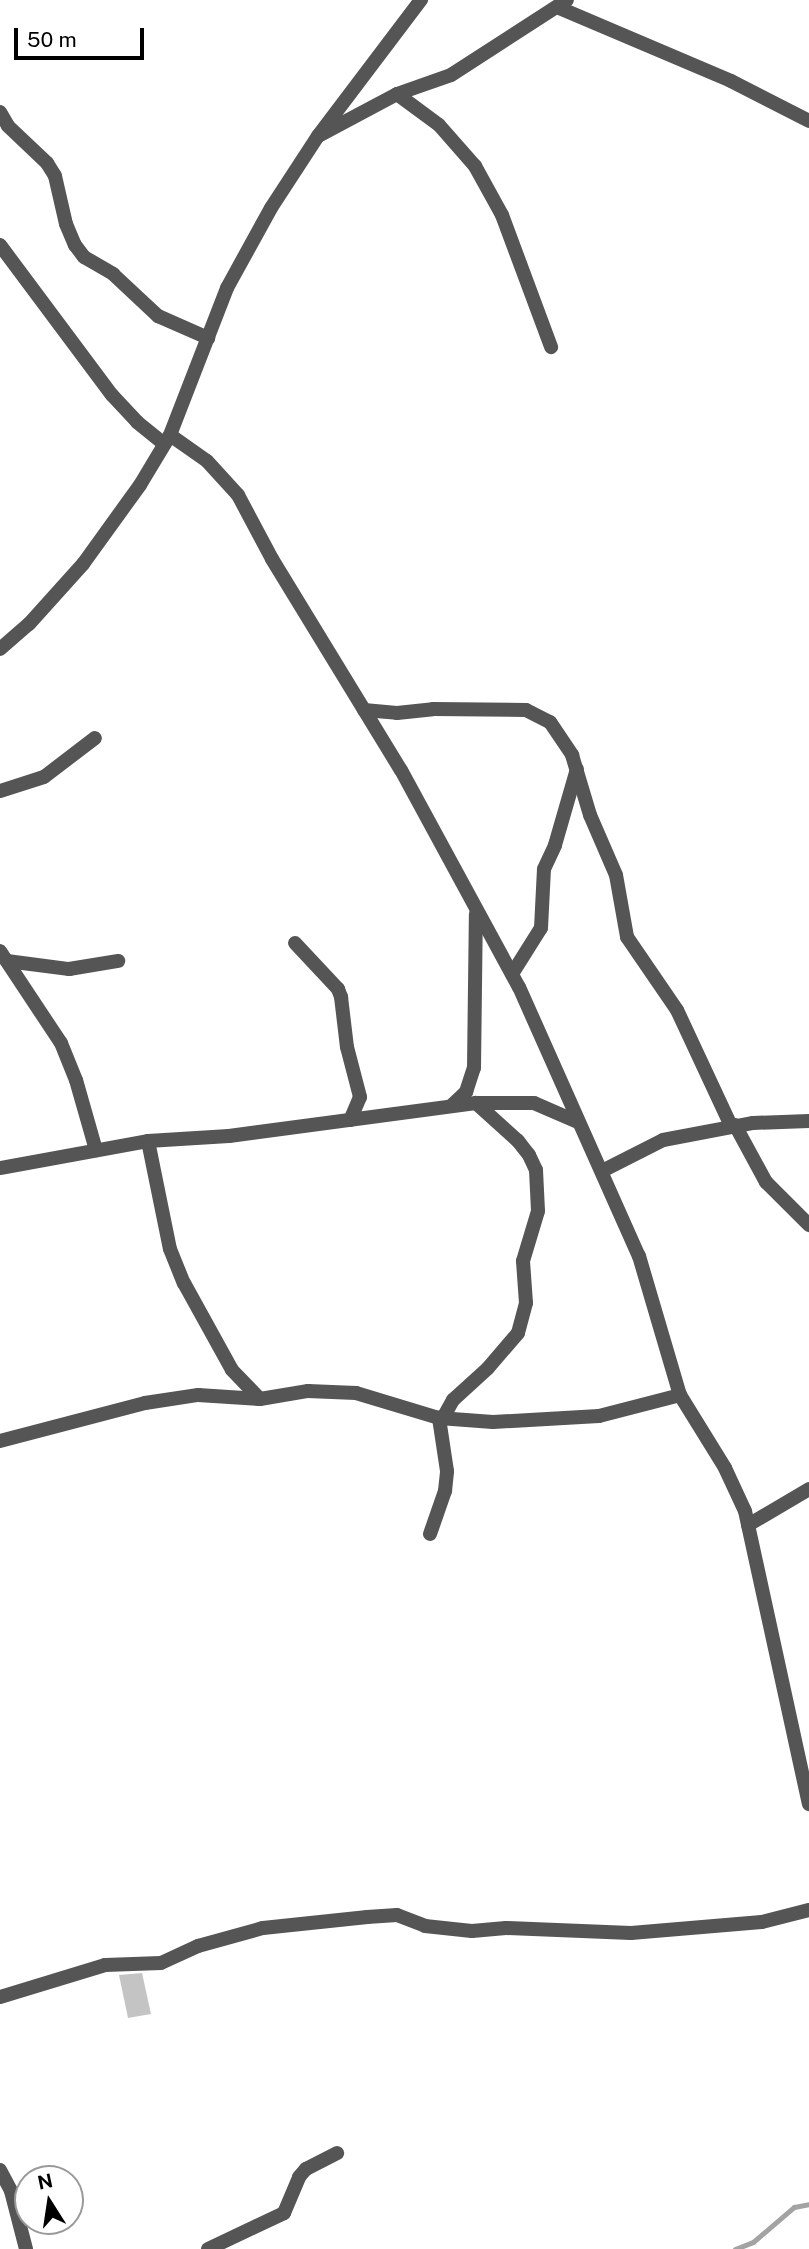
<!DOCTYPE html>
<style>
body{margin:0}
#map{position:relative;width:809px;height:2249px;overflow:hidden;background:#fff;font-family:"Public Sans",sans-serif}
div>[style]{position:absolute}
.stream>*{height:5px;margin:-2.5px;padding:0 2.5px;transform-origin:2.5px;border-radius:2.5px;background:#a3a3a3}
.building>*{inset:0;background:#c4c4c4}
.street>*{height:14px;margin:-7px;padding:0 7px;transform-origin:7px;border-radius:7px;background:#555}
span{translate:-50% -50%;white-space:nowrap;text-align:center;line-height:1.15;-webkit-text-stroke:7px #fff;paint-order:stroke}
.north{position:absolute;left:14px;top:2165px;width:70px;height:70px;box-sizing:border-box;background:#fff;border:2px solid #999;border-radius:50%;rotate:348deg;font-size:19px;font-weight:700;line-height:28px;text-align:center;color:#000}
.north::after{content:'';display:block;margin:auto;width:24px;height:32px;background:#000;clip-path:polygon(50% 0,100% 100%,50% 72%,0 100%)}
.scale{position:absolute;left:14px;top:28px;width:130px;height:32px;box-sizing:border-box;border:4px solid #000;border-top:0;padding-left:9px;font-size:21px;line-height:24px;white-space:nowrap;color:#000;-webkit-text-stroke:5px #fff;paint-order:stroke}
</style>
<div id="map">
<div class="stream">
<div style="left:735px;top:2249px;width:19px;rotate:-21deg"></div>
<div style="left:753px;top:2242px;width:54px;rotate:-40.5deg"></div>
<div style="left:794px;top:2207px;width:15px;rotate:-11deg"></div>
</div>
<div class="building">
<div style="clip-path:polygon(142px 1973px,151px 2014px,128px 2018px,119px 1975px)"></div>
</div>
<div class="street">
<div style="left:557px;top:7px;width:189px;rotate:23deg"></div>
<div style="left:731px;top:81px;width:88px;rotate:27.1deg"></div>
<div style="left:397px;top:94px;width:52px;rotate:36.4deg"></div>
<div style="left:439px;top:125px;width:55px;rotate:48.7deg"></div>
<div style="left:475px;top:166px;width:56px;rotate:61.1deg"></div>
<div style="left:502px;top:215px;width:141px;rotate:69.6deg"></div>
<div style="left:0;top:112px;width:16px;rotate:60deg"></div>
<div style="left:8px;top:126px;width:54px;rotate:43.5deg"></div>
<div style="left:47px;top:163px;width:15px;rotate:58deg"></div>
<div style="left:55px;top:176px;width:49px;rotate:77.1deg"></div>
<div style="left:66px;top:224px;width:23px;rotate:67deg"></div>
<div style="left:75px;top:245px;width:15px;rotate:53deg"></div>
<div style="left:84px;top:257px;width:34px;rotate:30deg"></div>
<div style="left:113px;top:274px;width:62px;rotate:43deg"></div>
<div style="left:158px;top:316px;width:55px;rotate:23.7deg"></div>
<div style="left:320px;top:135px;width:87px;rotate:-28deg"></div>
<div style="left:397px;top:94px;width:57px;rotate:-19.4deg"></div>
<div style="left:451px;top:75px;width:138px;rotate:-32.9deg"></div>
<div style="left:0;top:245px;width:187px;rotate:53.3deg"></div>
<div style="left:112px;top:395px;width:37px;rotate:47deg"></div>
<div style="left:137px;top:422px;width:35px;rotate:39deg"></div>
<div style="left:170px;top:435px;width:45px;rotate:35.1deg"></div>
<div style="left:207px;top:461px;width:46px;rotate:47.6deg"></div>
<div style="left:238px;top:495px;width:72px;rotate:62deg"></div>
<div style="left:272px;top:559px;width:247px;rotate:58.6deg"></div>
<div style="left:401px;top:770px;width:247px;rotate:61.5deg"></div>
<div style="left:519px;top:987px;width:295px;rotate:66deg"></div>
<div style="left:639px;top:1256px;width:145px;rotate:73.6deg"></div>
<div style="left:680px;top:1395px;width:86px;rotate:58.3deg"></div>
<div style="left:725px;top:1468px;width:47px;rotate:65.1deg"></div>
<div style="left:745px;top:1511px;width:300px;rotate:77.7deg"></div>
<div style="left:0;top:649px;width:38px;rotate:-41deg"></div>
<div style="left:29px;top:624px;width:81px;rotate:-48deg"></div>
<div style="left:83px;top:564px;width:97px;rotate:-54.2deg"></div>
<div style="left:140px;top:485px;width:58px;rotate:-59deg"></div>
<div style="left:170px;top:435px;width:158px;rotate:-68.8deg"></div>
<div style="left:227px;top:288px;width:91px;rotate:-61.2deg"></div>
<div style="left:271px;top:208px;width:86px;rotate:-56.9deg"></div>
<div style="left:318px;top:136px;width:171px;rotate:-52.9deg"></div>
<div style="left:364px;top:710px;width:33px;rotate:5deg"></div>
<div style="left:397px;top:713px;width:36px;rotate:-6deg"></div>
<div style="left:433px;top:709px;width:93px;rotate:0.6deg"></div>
<div style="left:526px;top:710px;width:27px;rotate:27deg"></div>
<div style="left:550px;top:722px;width:40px;rotate:56deg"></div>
<div style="left:572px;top:755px;width:63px;rotate:73.3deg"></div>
<div style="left:590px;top:815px;width:65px;rotate:66.6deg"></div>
<div style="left:616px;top:875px;width:63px;rotate:79.9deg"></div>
<div style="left:627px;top:937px;width:88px;rotate:55.6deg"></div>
<div style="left:677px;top:1010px;width:128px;rotate:65deg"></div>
<div style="left:0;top:791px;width:46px;rotate:-17.7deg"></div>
<div style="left:44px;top:777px;width:64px;rotate:-37.4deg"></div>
<div style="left:295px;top:943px;width:63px;rotate:46.9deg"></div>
<div style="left:338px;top:989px;width:9px;rotate:69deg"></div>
<div style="left:341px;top:997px;width:50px;rotate:83.2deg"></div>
<div style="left:347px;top:1047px;width:52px;rotate:75.4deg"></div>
<div style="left:360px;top:1097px;width:25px;rotate:113deg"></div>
<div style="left:0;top:951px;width:110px;rotate:56.5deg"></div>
<div style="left:61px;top:1043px;width:40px;rotate:68deg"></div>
<div style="left:76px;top:1080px;width:73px;rotate:74.1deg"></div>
<div style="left:7px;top:961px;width:63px;rotate:7.4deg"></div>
<div style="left:69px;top:969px;width:50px;rotate:-9.3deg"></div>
<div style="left:512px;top:974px;width:54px;rotate:-57.8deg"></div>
<div style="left:541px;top:928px;width:59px;rotate:-87.1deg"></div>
<div style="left:544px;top:869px;width:26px;rotate:-65deg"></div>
<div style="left:555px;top:845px;width:79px;rotate:-73.9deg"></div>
<div style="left:451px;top:1106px;width:21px;rotate:-43deg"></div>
<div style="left:466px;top:1092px;width:25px;rotate:-72deg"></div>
<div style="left:474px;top:1068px;width:154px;rotate:-89.3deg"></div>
<div style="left:735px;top:1125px;width:65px;rotate:61.5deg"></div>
<div style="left:766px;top:1182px;width:61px;rotate:45deg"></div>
<div style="left:148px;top:1141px;width:110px;rotate:78.5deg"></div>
<div style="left:170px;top:1249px;width:37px;rotate:68deg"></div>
<div style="left:184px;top:1283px;width:99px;rotate:61.1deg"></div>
<div style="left:232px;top:1370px;width:40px;rotate:46deg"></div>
<div style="left:0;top:1168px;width:150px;rotate:-10.3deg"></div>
<div style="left:148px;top:1141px;width:81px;rotate:-3.5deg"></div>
<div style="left:229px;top:1136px;width:249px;rotate:-7.6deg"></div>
<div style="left:476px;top:1103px;width:58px"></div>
<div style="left:534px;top:1103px;width:48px;rotate:23.4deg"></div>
<div style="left:602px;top:1171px;width:68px;rotate:-26.9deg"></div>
<div style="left:663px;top:1140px;width:92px;rotate:-10.7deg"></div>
<div style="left:753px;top:1123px;width:56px;rotate:-2deg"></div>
<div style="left:443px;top:1418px;width:21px;rotate:-61deg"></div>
<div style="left:453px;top:1400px;width:47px;rotate:-42.4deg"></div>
<div style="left:488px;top:1368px;width:46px;rotate:-49.4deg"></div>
<div style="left:518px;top:1333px;width:31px;rotate:-75deg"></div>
<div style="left:526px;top:1303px;width:42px;rotate:-94.1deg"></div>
<div style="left:523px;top:1261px;width:52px;rotate:-73.3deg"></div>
<div style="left:538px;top:1211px;width:41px;rotate:-92.8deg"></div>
<div style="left:536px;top:1170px;width:17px;rotate:-115deg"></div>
<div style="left:529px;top:1155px;width:18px;rotate:-128deg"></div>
<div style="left:518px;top:1141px;width:57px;rotate:-137.9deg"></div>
<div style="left:0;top:1441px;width:150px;rotate:-14.7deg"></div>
<div style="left:145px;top:1403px;width:54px;rotate:-8.6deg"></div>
<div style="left:198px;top:1395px;width:62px;rotate:3.7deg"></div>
<div style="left:260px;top:1399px;width:49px;rotate:-9.5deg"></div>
<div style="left:308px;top:1391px;width:48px;rotate:2.4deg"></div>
<div style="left:356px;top:1393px;width:87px;rotate:16.8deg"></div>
<div style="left:439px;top:1418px;width:54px;rotate:4.2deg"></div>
<div style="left:493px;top:1422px;width:106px;rotate:-3.2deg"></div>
<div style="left:599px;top:1416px;width:84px;rotate:-14.5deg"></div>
<div style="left:748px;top:1525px;width:71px;rotate:-30.5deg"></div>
<div style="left:430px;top:1534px;width:46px;rotate:-70.8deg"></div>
<div style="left:445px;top:1491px;width:20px;rotate:-84deg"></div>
<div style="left:447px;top:1471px;width:54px;rotate:-98.6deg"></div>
<div style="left:0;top:1997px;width:110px;rotate:-16.9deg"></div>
<div style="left:105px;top:1965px;width:56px;rotate:-2deg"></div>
<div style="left:161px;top:1963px;width:41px;rotate:-24.7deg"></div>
<div style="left:198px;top:1946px;width:67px;rotate:-15.5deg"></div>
<div style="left:263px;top:1928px;width:105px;rotate:-6deg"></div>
<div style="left:367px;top:1917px;width:30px;rotate:-4deg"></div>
<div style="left:397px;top:1915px;width:30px;rotate:21deg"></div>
<div style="left:425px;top:1926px;width:47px;rotate:6.1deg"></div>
<div style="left:472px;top:1931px;width:34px;rotate:-5deg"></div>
<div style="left:506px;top:1928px;width:125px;rotate:2.3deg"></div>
<div style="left:631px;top:1933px;width:131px;rotate:-4.8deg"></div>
<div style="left:762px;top:1922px;width:49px;rotate:-14.3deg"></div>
<div style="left:0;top:2170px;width:24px;rotate:62deg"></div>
<div style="left:11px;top:2191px;width:60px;rotate:75.5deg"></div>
<div style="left:208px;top:2249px;width:84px;rotate:-25.3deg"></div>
<div style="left:284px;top:2213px;width:39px;rotate:-67deg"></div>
<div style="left:299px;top:2177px;width:11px;rotate:-49deg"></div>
<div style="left:306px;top:2169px;width:35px;rotate:-27deg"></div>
</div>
<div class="north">N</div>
<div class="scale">50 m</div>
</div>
